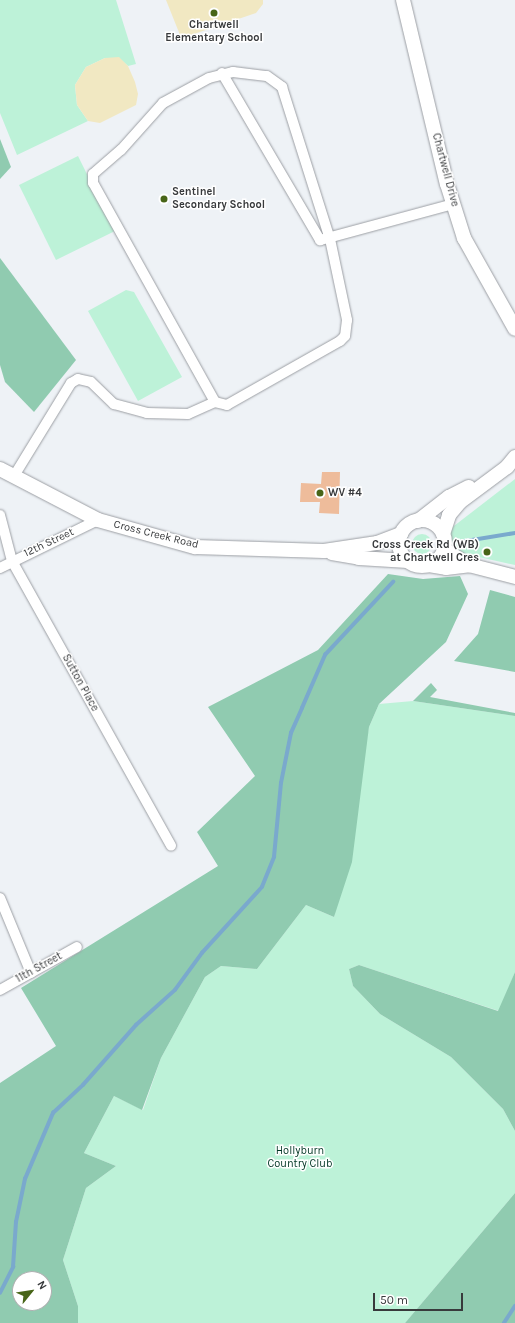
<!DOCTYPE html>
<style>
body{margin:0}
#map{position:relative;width:515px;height:1323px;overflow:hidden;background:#eef2f6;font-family:Karla,sans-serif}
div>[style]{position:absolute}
.green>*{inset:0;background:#bdf2d8}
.round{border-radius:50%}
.forest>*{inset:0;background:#90cbb0}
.sand>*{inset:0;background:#f1e8c2}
.stream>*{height:3.5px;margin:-1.75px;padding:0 1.75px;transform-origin:1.75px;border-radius:1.75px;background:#7aa9cd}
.building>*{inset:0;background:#eebc9b}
.roads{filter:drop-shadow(0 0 1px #9c9fa4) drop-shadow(0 0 1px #9c9fa4)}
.street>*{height:10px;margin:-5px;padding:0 5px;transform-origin:5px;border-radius:5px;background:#fff}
.secondary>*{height:14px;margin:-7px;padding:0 7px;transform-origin:7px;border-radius:7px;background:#fff}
.secondary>.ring{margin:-7px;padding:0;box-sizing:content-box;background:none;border:14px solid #fff;border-radius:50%}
.dots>*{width:11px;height:11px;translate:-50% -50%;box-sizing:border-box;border:2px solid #fff;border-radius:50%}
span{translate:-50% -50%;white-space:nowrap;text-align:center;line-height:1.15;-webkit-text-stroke:3px #fff;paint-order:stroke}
.poi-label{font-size:11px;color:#383a3c;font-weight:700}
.left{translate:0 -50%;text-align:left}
.right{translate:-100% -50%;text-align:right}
.street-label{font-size:11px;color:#383a3c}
.park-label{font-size:11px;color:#013624}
.north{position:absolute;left:12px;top:1271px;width:40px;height:40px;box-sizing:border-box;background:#fff;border:1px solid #afb0b1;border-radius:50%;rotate:60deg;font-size:11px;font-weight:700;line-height:16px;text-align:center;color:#383a3c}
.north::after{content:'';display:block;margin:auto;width:14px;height:18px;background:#486518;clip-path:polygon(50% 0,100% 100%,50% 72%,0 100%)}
.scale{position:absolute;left:373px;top:1293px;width:90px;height:18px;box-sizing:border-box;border:2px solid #383a3c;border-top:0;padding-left:5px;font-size:12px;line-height:14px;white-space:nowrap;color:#383a3c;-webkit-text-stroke:3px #fff;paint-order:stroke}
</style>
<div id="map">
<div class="green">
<div style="clip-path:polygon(0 0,116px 0,136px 64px,128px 66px,119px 58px,105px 58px,86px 67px,75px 85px,77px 105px,88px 121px,17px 155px,0 113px)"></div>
<div style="clip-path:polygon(78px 156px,115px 231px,56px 260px,19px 185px)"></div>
<div style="clip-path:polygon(126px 290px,134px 292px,182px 377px,138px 401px,88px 311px)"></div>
<div style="clip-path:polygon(515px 479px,515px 565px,452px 551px,447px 537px,450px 529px)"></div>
<div class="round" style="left:412px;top:534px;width:20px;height:20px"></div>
<div style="clip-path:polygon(413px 701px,515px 716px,515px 972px,499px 1011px,359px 965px,349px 969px,353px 986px,380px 1014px,451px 1057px,503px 1109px,515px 1131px,515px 1193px,405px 1323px,78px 1323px,78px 1306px,63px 1260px,86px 1188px,116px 1166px,84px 1153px,114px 1096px,143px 1110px,161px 1058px,205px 977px,221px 966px,257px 969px,306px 905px,334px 917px,369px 727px,379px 704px)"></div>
</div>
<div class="forest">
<div style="clip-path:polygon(0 139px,11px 167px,0 179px)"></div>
<div style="clip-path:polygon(0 258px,76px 360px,34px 412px,5px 382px,0 365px)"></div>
<div style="clip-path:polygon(evenodd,388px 574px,423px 579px,460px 576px,468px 594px,446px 642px,379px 704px,369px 727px,352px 862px,334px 917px,306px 905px,257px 969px,221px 966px,205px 977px,161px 1058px,142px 1110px,114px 1096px,84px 1153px,116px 1166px,86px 1188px,63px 1260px,78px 1306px,78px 1323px,0 1323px,0 1083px,56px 1046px,21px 988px,218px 866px,197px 832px,255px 776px,208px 707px,318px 650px,388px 574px,20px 1279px,44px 1279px,44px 1303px,20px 1303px,20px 1279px)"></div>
<div style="clip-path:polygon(490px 590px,515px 597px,515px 672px,454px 661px,478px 634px)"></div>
<div style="clip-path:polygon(431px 683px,437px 690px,430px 697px,515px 713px,515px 716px,413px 701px)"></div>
<div style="clip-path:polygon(359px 965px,498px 1011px,515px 972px,515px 1131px,503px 1109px,451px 1057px,380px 1014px,353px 986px,349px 969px)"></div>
<div style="clip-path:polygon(515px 1193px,515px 1323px,405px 1323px)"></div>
</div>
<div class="sand">
<div style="clip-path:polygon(166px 0,263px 0,263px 4px,256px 13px,188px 36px,180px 35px)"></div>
<div style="clip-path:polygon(119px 57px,128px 66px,135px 82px,138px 94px,136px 105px,100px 123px,88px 121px,77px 105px,75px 85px,86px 67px,105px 58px)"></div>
</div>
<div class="stream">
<div style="left:460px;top:542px;width:56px;rotate:-9.3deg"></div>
<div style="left:0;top:1293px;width:29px;rotate:-63deg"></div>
<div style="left:13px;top:1267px;width:45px;rotate:-86.2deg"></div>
<div style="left:16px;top:1222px;width:44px;rotate:-78.2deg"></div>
<div style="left:25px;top:1179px;width:72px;rotate:-67deg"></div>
<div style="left:53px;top:1113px;width:41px;rotate:-43deg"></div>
<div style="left:83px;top:1085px;width:80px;rotate:-48.5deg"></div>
<div style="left:136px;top:1025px;width:52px;rotate:-41.9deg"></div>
<div style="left:175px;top:990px;width:46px;rotate:-53.9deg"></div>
<div style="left:202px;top:953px;width:89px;rotate:-47.7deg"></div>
<div style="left:262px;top:887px;width:32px;rotate:-68deg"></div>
<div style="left:274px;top:857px;width:74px;rotate:-84.6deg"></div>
<div style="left:281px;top:783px;width:51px;rotate:-78.7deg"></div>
<div style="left:291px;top:733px;width:27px;rotate:-66deg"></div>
<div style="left:302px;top:708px;width:58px;rotate:-66.5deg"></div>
<div style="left:325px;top:655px;width:100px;rotate:-47deg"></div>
<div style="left:504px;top:1323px;width:20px;rotate:-57deg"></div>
</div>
<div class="building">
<div style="clip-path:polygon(322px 472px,340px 472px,339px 514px,319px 513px,320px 502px,300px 502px,301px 483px,321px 484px)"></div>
</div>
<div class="roads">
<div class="street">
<div style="left:233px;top:72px;width:34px;rotate:7deg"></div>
<div style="left:267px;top:76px;width:19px;rotate:36deg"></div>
<div style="left:282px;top:87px;width:159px;rotate:72.5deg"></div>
<div style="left:330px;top:239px;width:83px;rotate:78.1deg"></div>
<div style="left:347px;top:320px;width:16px;rotate:97deg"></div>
<div style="left:345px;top:336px;width:7px;rotate:135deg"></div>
<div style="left:340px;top:341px;width:130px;rotate:150.5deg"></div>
<div style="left:227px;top:405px;width:12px;rotate:-166deg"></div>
<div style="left:215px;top:402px;width:251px;rotate:-119.1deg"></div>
<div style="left:93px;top:183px;width:9px;rotate:-90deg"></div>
<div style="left:93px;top:174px;width:37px;rotate:-41deg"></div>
<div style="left:121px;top:150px;width:63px;rotate:-48.2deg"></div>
<div style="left:163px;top:103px;width:52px;rotate:-28.5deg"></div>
<div style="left:209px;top:78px;width:25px;rotate:-14deg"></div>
<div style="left:222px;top:73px;width:194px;rotate:59.6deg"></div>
<div style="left:320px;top:240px;width:138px;rotate:-15.1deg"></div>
<div style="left:14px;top:476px;width:109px;rotate:-58.5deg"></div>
<div style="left:71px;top:383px;width:8px;rotate:-30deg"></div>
<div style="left:78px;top:379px;width:13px;rotate:13deg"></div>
<div style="left:91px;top:382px;width:32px;rotate:44deg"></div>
<div style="left:114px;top:404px;width:34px;rotate:15deg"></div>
<div style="left:147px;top:413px;width:41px;rotate:1.4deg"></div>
<div style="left:188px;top:414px;width:30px;rotate:-24deg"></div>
<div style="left:0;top:515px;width:48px;rotate:75.4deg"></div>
<div style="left:12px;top:561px;width:326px;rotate:60.8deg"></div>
<div style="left:0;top:568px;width:109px;rotate:-26.1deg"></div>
<div style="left:0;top:898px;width:81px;rotate:67.5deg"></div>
<div style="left:0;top:990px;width:88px;rotate:-29.2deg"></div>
</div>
<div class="secondary">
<div style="left:403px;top:0;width:189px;rotate:76.6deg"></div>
<div style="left:447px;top:184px;width:57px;rotate:72.5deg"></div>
<div style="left:464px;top:238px;width:104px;rotate:60.7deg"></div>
<div style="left:0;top:469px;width:110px;rotate:27.5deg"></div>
<div style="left:98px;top:520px;width:101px;rotate:15.6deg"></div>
<div style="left:195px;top:547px;width:129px;rotate:1.8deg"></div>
<div style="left:324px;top:551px;width:54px;rotate:-8.6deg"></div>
<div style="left:377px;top:543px;width:26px;rotate:-21deg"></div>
<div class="ring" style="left:399px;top:520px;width:32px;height:32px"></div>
<div style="left:418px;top:521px;width:39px;rotate:-38deg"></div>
<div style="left:449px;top:497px;width:22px;rotate:-27deg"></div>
<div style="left:443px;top:534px;width:20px;rotate:-72deg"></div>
<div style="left:449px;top:515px;width:17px;rotate:-50deg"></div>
<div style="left:460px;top:502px;width:59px;rotate:-36.7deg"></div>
<div style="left:507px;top:467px;width:13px;rotate:-51deg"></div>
<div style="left:444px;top:549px;width:30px;rotate:33deg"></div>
<div style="left:469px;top:565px;width:48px;rotate:14.6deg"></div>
<div style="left:332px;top:553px;width:27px;rotate:10deg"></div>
<div style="left:359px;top:558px;width:49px;rotate:3.5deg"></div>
<div style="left:429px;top:565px;width:17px;rotate:10deg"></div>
<div style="left:446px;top:568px;width:23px;rotate:-7deg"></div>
</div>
</div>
<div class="dots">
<div style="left:214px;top:13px;background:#486518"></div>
<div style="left:164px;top:199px;background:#486518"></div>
<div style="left:320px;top:493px;background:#486518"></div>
<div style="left:487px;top:552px;background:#486518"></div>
</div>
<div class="poi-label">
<span style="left:214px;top:32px">Chartwell<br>Elementary School</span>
<span class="left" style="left:172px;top:199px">Sentinel<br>Secondary School</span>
<span class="left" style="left:328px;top:493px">WV #4</span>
<span class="right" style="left:479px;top:552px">Cross Creek Rd (WB)<br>at Chartwell Cres</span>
</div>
<div class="street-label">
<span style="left:445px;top:170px;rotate:75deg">Chartwell Drive</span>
<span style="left:156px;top:535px;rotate:14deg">Cross Creek Road</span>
<span style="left:49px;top:543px;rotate:-25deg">12th Street</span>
<span style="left:80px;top:683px;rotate:61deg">Sutton Place</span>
<span style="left:39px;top:968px;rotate:-29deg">11th Street</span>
</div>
<div class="park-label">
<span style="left:300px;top:1158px">Hollyburn<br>Country Club</span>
</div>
<div class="north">N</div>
<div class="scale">50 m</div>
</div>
